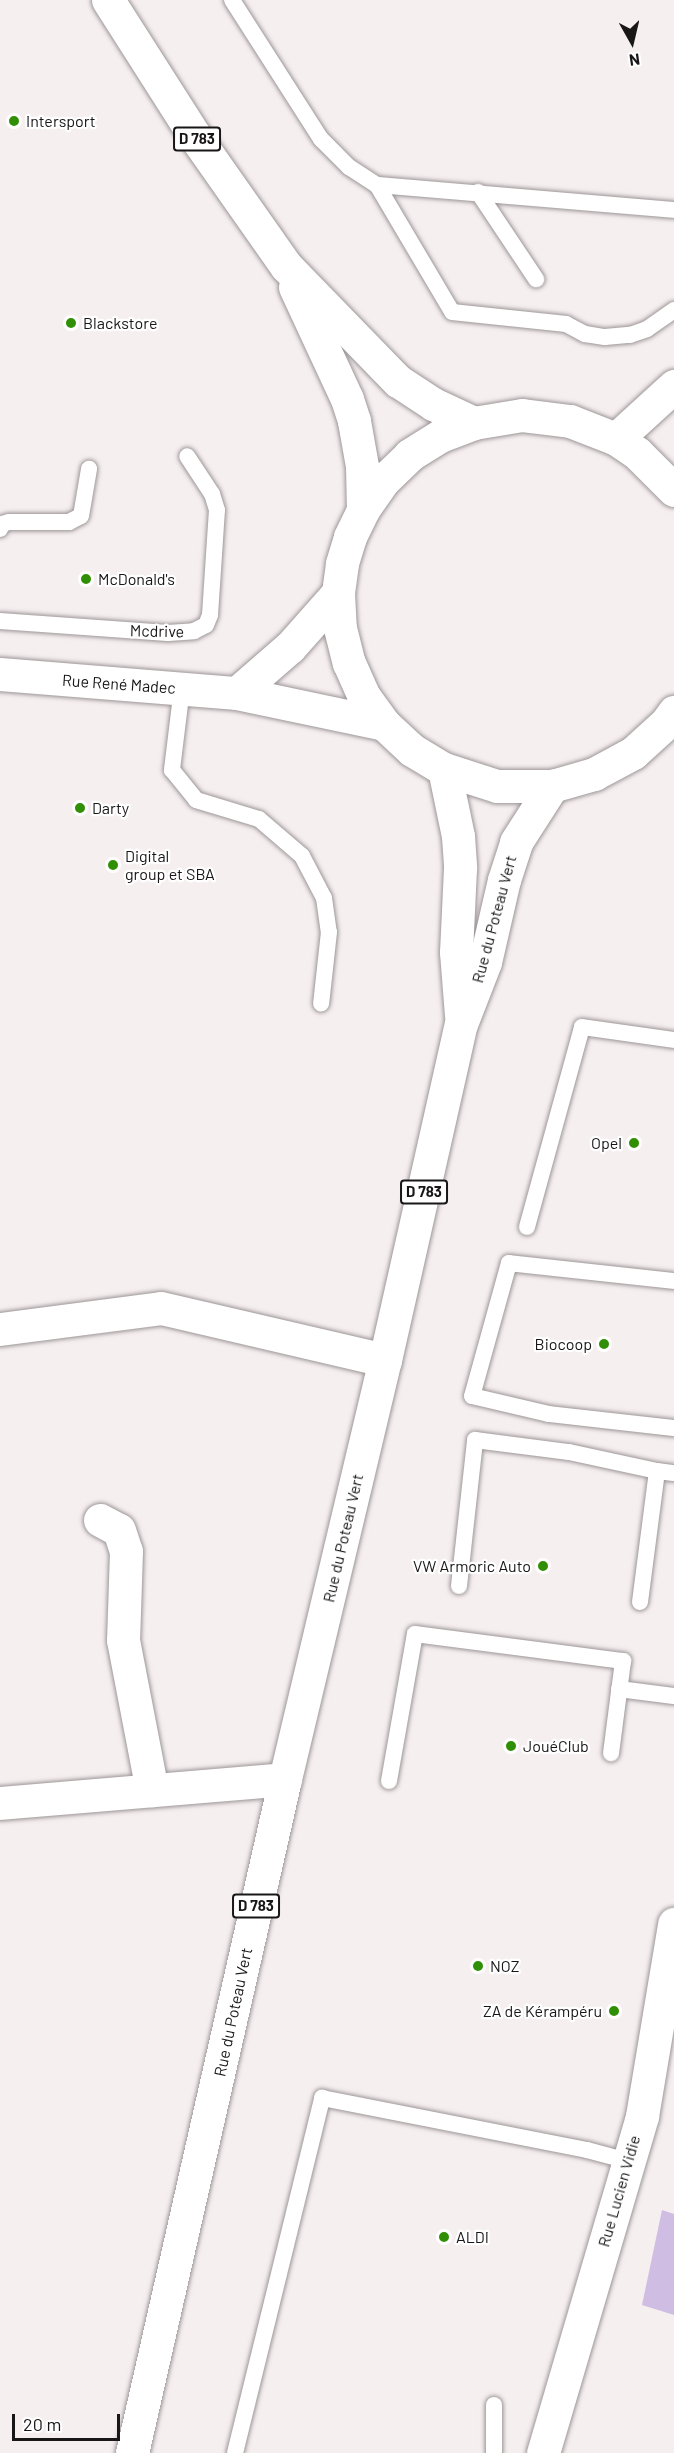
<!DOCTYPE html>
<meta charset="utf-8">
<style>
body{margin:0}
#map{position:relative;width:674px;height:2453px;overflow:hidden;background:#f6eff0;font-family:Barlow,sans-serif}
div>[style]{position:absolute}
.water>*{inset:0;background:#d0bde3}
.roads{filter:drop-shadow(0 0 2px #9d9698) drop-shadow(0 0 2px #9d9698)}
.lane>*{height:16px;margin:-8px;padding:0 8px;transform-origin:8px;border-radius:8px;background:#fff}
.street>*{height:33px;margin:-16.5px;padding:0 16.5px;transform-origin:16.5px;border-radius:16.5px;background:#fff}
.secondary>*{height:33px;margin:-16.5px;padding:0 16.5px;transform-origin:16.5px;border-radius:16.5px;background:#fff}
.primary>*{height:33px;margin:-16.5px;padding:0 16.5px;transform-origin:16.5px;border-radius:16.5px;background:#fff}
.dots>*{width:16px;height:16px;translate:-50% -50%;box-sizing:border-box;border:3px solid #fff;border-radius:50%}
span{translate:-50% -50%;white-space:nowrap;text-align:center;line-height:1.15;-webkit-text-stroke:4.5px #fff;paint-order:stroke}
.shield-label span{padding:2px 4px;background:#fff;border:2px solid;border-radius:4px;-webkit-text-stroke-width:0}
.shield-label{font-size:15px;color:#181617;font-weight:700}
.poi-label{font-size:16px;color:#181617}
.left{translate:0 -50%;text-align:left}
.right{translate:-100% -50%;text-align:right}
.street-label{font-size:16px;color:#181617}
.north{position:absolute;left:602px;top:12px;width:60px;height:60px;-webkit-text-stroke:4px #fff;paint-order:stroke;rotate:172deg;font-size:16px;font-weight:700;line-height:24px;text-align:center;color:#181617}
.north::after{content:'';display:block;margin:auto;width:21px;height:27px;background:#181617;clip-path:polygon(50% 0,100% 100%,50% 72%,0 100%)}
.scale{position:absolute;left:12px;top:2414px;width:108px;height:27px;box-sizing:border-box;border:3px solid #181617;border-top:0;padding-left:8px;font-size:18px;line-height:21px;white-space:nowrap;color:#181617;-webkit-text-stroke:4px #fff;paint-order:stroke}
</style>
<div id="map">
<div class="water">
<div style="clip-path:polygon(662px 2210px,674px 2214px,674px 2315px,642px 2305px)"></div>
</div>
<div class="roads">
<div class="lane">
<div style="left:232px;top:0;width:165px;rotate:57.4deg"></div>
<div style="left:321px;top:139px;width:40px;rotate:45deg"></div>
<div style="left:349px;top:167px;width:33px;rotate:33deg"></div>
<div style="left:377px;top:185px;width:147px;rotate:59.4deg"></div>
<div style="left:452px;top:312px;width:115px;rotate:6deg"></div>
<div style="left:566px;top:324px;width:21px;rotate:28deg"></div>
<div style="left:585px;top:334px;width:20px;rotate:9deg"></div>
<div style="left:605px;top:337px;width:25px;rotate:-5deg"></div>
<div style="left:630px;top:335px;width:18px;rotate:-19deg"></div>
<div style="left:647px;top:329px;width:33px;rotate:-35deg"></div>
<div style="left:377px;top:185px;width:298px;rotate:4.8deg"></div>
<div style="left:478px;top:192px;width:105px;rotate:56.3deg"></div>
<div style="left:0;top:529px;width:5px;rotate:-68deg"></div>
<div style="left:2px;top:524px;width:7px;rotate:-16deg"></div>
<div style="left:9px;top:522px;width:60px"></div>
<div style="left:69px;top:522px;width:13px;rotate:-27deg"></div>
<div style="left:81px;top:516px;width:48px;rotate:-80.3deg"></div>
<div style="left:0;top:621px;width:168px;rotate:4.1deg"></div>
<div style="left:168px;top:633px;width:26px;rotate:-4deg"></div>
<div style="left:194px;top:631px;width:13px;rotate:-27deg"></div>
<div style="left:206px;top:625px;width:11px;rotate:-68deg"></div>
<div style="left:210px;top:615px;width:105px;rotate:-86.2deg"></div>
<div style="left:217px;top:510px;width:17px;rotate:-107deg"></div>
<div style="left:212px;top:494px;width:45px;rotate:-123.3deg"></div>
<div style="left:182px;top:688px;width:83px;rotate:97deg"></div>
<div style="left:172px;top:770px;width:38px;rotate:51deg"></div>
<div style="left:196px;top:800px;width:66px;rotate:16.8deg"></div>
<div style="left:259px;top:819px;width:57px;rotate:40.7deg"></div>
<div style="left:302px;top:856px;width:47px;rotate:62.4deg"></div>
<div style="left:324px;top:898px;width:34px;rotate:82deg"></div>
<div style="left:329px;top:932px;width:72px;rotate:96.3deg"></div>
<div style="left:527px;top:1227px;width:207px;rotate:-74.6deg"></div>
<div style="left:582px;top:1027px;width:93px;rotate:8deg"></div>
<div style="left:674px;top:1281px;width:166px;rotate:-173.8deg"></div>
<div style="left:509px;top:1263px;width:138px;rotate:105.5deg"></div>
<div style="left:472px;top:1396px;width:79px;rotate:13.2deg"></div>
<div style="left:549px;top:1414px;width:126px;rotate:6.4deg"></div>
<div style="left:459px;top:1586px;width:147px;rotate:-83.7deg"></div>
<div style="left:475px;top:1440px;width:95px;rotate:7.3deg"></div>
<div style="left:569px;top:1452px;width:90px;rotate:12.2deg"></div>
<div style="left:640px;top:1602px;width:132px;rotate:-82.6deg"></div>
<div style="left:657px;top:1471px;width:17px;rotate:7deg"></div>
<div style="left:619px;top:1689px;width:55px;rotate:7.3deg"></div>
<div style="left:389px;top:1781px;width:149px;rotate:-80deg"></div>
<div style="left:415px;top:1634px;width:210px;rotate:7.4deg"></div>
<div style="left:623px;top:1661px;width:93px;rotate:97.4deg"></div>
<div style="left:235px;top:2453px;width:366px;rotate:-76.2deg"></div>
<div style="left:322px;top:2098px;width:270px;rotate:11.1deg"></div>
<div style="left:587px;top:2150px;width:42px;rotate:15deg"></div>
<div style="left:494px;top:2453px;width:48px;rotate:-90deg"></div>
</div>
<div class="street">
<div style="left:0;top:674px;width:238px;rotate:4.6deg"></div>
<div style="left:237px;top:693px;width:150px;rotate:11.9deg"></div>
<div style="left:237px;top:693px;width:70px;rotate:-41deg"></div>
<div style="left:290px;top:647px;width:72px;rotate:-48.4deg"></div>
<div style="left:0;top:1329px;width:162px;rotate:-7.4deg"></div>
<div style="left:161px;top:1308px;width:230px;rotate:13.1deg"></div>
<div style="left:100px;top:1520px;width:21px;rotate:28deg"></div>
<div style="left:119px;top:1530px;width:22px;rotate:72deg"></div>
<div style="left:126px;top:1551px;width:89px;rotate:91.9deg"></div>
<div style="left:123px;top:1640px;width:153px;rotate:79.1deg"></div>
<div style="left:0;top:1803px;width:286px;rotate:-4.8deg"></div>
<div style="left:543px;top:2453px;width:351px;rotate:-73.6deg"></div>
<div style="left:642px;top:2116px;width:195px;rotate:-80.5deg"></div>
</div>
<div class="secondary">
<div style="left:616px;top:439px;width:79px;rotate:-42.4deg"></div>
</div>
<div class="primary">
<div style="left:108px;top:0;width:160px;rotate:57.5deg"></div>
<div style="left:194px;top:135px;width:160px;rotate:54.9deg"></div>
<div style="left:286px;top:266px;width:161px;rotate:45.8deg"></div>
<div style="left:398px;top:381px;width:42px;rotate:33.3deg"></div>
<div style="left:433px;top:404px;width:45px;rotate:24.9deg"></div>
<div style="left:295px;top:287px;width:123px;rotate:65.1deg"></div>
<div style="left:347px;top:399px;width:23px;rotate:72deg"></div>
<div style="left:354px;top:421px;width:46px;rotate:79.9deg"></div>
<div style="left:362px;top:466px;width:44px;rotate:88.7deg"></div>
<div style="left:674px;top:490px;width:52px;rotate:-135deg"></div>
<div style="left:637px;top:453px;width:25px;rotate:-146deg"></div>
<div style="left:616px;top:439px;width:49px;rotate:-158.6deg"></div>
<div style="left:570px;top:421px;width:48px;rotate:-172.9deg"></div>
<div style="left:522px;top:415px;width:49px;rotate:170.5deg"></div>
<div style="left:474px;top:423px;width:36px;rotate:159deg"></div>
<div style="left:440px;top:436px;width:36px;rotate:148deg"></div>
<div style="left:410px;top:455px;width:37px;rotate:136deg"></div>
<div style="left:383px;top:481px;width:35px;rotate:125deg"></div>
<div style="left:363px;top:510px;width:30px;rotate:116deg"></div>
<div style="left:350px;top:537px;width:28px;rotate:107deg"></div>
<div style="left:342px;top:564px;width:29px;rotate:98deg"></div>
<div style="left:338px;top:593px;width:35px;rotate:87deg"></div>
<div style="left:340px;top:628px;width:36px;rotate:76deg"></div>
<div style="left:349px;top:663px;width:35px;rotate:66deg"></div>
<div style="left:363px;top:695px;width:36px;rotate:54deg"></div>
<div style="left:384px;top:724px;width:38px;rotate:43deg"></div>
<div style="left:412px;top:750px;width:37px;rotate:31deg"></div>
<div style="left:444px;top:769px;width:56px;rotate:17.8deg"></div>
<div style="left:497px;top:786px;width:55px"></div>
<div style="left:552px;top:786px;width:44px;rotate:-15.9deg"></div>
<div style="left:594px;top:774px;width:44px;rotate:-28.3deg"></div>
<div style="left:633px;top:753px;width:45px;rotate:-42.3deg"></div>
<div style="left:666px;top:723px;width:14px;rotate:-54deg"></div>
<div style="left:444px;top:769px;width:68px;rotate:78.2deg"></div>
<div style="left:458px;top:836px;width:32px;rotate:86deg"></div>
<div style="left:460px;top:868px;width:84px;rotate:92.7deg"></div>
<div style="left:456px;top:952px;width:63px;rotate:85.5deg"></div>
<div style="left:132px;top:2453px;width:691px;rotate:-77.21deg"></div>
<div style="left:285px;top:1779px;width:431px;rotate:-76.6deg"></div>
<div style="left:385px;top:1360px;width:344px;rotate:-77.3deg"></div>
<div style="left:461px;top:1024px;width:66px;rotate:-68.8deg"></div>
<div style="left:485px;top:962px;width:84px;rotate:-77deg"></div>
<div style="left:504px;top:880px;width:40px;rotate:-72deg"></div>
<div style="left:516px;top:842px;width:67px;rotate:-57.3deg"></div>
</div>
</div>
<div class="dots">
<div style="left:14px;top:121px;background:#308f05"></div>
<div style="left:71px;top:323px;background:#308f05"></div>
<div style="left:86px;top:579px;background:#308f05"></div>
<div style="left:80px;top:808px;background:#308f05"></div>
<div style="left:113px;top:865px;background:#308f05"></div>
<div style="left:634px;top:1143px;background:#308f05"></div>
<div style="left:604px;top:1344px;background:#308f05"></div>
<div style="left:543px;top:1566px;background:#308f05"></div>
<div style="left:511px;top:1746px;background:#308f05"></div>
<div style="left:478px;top:1966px;background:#308f05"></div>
<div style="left:614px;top:2011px;background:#308f05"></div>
<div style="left:444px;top:2237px;background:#308f05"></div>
</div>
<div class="shield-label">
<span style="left:197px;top:139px">D 783</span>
<span style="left:424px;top:1192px">D 783</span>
<span style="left:256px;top:1906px">D 783</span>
</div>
<div class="poi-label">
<span class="left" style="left:26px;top:121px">Intersport</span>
<span class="left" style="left:83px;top:323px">Blackstore</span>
<span class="left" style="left:98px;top:579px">McDonald's</span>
<span class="left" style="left:92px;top:808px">Darty</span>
<span class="left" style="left:125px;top:865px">Digital<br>group et SBA</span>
<span class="right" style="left:622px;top:1143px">Opel</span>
<span class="right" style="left:592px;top:1344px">Biocoop</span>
<span class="right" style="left:531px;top:1566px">VW Armoric Auto</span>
<span class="left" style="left:523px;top:1746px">JouéClub</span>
<span class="left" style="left:490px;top:1966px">NOZ</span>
<span class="right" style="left:602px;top:2011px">ZA de Kérampéru</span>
<span class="left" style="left:456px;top:2237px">ALDI</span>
</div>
<div class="street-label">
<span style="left:157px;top:631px;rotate:1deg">Mcdrive</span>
<span style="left:119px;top:684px;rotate:4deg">Rue René Madec</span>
<span style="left:494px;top:919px;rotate:-75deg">Rue du Poteau Vert</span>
<span style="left:343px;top:1538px;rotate:-77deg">Rue du Poteau Vert</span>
<span style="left:233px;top:2012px;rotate:-78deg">Rue du Poteau Vert</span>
<span style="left:619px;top:2191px;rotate:-74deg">Rue Lucien Vidie</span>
</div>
<div class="north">N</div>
<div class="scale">20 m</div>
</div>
